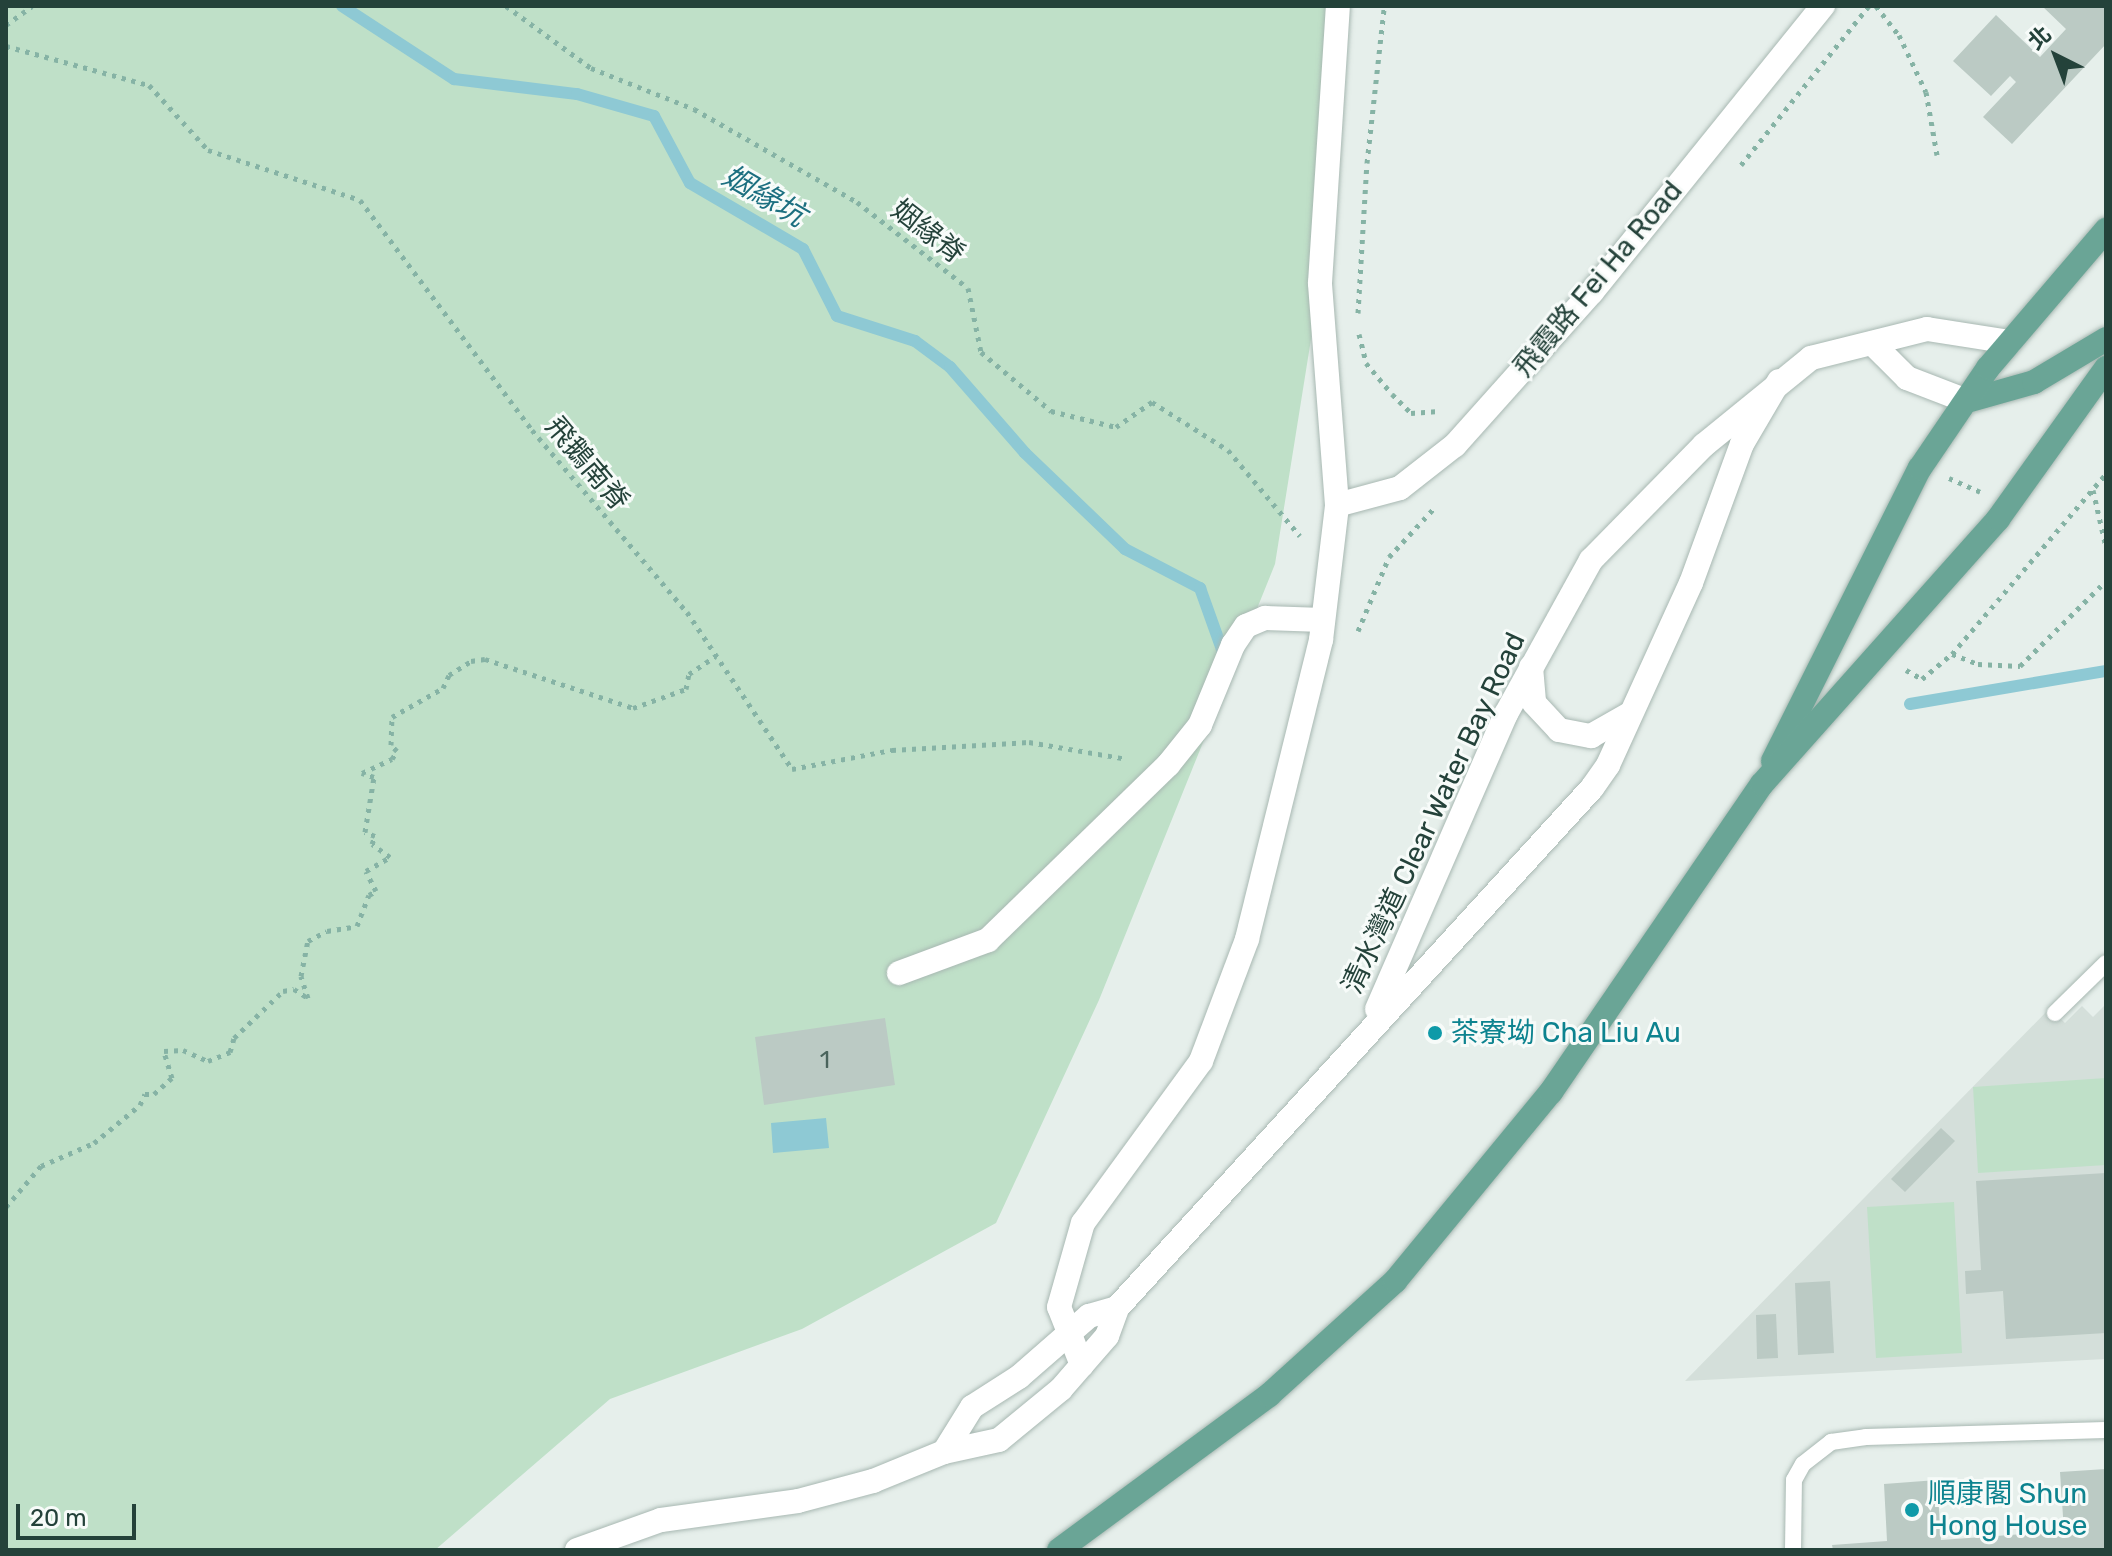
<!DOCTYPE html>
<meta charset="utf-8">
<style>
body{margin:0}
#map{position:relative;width:2112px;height:1556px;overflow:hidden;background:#e6efeb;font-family:Rubik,"Noto Sans TC",sans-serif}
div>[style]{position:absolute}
.built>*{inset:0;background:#d4dfda}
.green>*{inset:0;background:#bfe0c8}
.water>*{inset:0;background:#8ec9d4}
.stream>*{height:12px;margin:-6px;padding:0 6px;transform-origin:6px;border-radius:6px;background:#8ec9d4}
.building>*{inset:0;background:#bbcac4}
.path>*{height:5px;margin-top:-2.5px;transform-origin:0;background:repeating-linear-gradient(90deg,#86b3a5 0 4px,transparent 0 10px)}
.roads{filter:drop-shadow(0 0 2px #a8b8b2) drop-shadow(0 0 2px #a8b8b2)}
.lane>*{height:16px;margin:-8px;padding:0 8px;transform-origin:8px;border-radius:8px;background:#fff}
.street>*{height:24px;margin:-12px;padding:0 12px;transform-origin:12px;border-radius:12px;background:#fff}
.secondary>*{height:24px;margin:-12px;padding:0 12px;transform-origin:12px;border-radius:12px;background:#fff}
.primary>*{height:24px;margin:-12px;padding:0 12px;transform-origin:12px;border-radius:12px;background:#6aa596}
.dots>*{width:22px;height:22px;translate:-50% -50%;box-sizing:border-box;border:4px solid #f7fbf9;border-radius:50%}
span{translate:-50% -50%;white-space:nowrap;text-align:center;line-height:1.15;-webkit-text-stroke:6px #f7fbf9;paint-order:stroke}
.number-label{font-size:24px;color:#4a645c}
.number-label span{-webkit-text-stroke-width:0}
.street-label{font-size:28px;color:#24423a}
.culture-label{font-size:28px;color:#0d838f}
.left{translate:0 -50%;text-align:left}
.water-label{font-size:30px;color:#1c6f80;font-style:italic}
.frame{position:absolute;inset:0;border:8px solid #24423a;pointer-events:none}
.north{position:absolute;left:2016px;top:16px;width:80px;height:80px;-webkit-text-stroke:6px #f7fbf9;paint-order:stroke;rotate:318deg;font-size:22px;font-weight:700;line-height:32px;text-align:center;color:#24423a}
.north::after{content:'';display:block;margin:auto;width:28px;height:36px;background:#24423a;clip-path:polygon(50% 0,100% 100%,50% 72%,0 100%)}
.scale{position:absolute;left:16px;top:1504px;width:120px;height:36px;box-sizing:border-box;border:4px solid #24423a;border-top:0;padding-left:10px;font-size:24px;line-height:28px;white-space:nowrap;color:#24423a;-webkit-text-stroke:6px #f7fbf9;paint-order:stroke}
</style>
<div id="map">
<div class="built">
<div style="clip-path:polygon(2106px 1004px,2106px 1359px,1685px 1381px,2050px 1008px,2065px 1023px,2082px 1006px,2093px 1017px)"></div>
</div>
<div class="green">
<div style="clip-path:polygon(6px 6px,1338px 6px,1320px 283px,1275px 564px,1099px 1000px,996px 1223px,802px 1329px,610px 1399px,435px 1550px,6px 1550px)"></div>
<div style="clip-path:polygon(2106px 1078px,2106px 1165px,1978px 1173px,1973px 1087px)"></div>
<div style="clip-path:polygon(1954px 1202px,1962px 1353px,1876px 1358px,1867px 1207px)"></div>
</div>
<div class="water">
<div style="clip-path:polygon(826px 1118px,829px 1148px,773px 1153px,771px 1123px)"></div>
</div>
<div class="stream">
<div style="left:342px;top:6px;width:134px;rotate:33.1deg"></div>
<div style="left:454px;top:79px;width:124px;rotate:7deg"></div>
<div style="left:577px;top:94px;width:80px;rotate:15.9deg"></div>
<div style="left:654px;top:116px;width:76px;rotate:61.8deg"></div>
<div style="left:690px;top:183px;width:131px;rotate:30.3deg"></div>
<div style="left:803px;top:249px;width:75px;rotate:63.1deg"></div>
<div style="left:837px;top:316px;width:82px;rotate:17.8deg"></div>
<div style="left:915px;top:341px;width:44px;rotate:36.6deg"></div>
<div style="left:950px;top:367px;width:114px;rotate:48.9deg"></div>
<div style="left:1025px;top:453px;width:139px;rotate:43.8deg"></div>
<div style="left:1125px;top:549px;width:85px;rotate:27.5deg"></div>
<div style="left:1200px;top:588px;width:74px;rotate:70.3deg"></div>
<div style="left:1910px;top:704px;width:199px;rotate:-9.6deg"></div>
</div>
<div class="building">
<div style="clip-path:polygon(2042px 6px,2106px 6px,2106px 44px,2012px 144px,1983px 117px,2016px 82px,2010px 76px,1991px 96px,1953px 61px,1996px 15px,2040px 57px,2066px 29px)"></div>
<div style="clip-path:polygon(885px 1018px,895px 1085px,764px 1105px,755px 1037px)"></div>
<div style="clip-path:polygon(1941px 1128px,1955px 1141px,1905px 1192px,1891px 1179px)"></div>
<div style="clip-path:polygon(2106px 1173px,2106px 1333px,2006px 1339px,2003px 1291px,1966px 1294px,1965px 1271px,1981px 1270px,1976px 1181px)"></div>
<div style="clip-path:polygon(1830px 1281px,1834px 1353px,1798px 1355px,1795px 1283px)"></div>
<div style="clip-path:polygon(1776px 1314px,1778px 1358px,1757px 1359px,1756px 1315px)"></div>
<div style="clip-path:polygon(2106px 1469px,2106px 1550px,1833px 1550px,1832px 1545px,1887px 1541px,1884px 1484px,1937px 1480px,1941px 1540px,2064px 1531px,2060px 1472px)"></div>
</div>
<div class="path">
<div style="left:506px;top:6px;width:105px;rotate:36.1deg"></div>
<div style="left:591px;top:68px;width:111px;rotate:21.7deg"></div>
<div style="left:694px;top:109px;width:188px;rotate:29.7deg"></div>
<div style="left:857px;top:202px;width:140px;rotate:37.8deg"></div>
<div style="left:968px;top:288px;width:65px;rotate:78.5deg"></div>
<div style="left:981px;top:352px;width:92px;rotate:40.1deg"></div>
<div style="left:1051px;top:411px;width:67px;rotate:13.8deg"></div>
<div style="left:1116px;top:427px;width:44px;rotate:-34.8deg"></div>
<div style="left:1152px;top:402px;width:90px;rotate:32.3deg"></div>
<div style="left:1228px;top:450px;width:112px;rotate:50.1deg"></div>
<div style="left:1876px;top:6px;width:37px;rotate:52deg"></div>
<div style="left:1899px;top:35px;width:63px;rotate:64.7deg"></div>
<div style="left:1926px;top:92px;width:64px;rotate:80.1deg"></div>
<div style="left:6px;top:25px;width:32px;rotate:-36deg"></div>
<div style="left:6px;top:46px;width:148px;rotate:15.3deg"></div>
<div style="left:149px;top:85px;width:88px;rotate:47.8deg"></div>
<div style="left:208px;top:150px;width:160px;rotate:18.2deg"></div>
<div style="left:360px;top:200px;width:287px;rotate:53.2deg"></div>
<div style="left:532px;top:430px;width:239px;rotate:49.6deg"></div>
<div style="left:687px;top:612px;width:189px;rotate:56.2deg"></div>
<div style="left:792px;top:769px;width:102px;rotate:-10.8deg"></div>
<div style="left:892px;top:750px;width:137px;rotate:-3.3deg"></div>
<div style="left:1029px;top:742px;width:99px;rotate:9.8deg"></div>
<div style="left:1741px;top:165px;width:204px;rotate:-51.2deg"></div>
<div style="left:1358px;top:313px;width:150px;rotate:-86.6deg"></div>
<div style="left:1367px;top:163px;width:155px;rotate:-83.7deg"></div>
<div style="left:1359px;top:334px;width:30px;rotate:76deg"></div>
<div style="left:1366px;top:363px;width:40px;rotate:50deg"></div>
<div style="left:1392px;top:394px;width:27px;rotate:45deg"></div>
<div style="left:1411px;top:413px;width:28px;rotate:-4deg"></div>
<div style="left:1949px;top:478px;width:34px;rotate:24deg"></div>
<div style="left:2093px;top:490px;width:58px;rotate:77.2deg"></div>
<div style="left:1358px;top:631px;width:80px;rotate:-67.3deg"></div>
<div style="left:1389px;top:557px;width:69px;rotate:-47.3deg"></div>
<div style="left:1952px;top:654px;width:28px;rotate:21deg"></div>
<div style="left:1978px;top:664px;width:42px;rotate:2.7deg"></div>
<div style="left:2020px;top:666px;width:121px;rotate:-44.7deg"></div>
<div style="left:1906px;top:670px;width:18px;rotate:29deg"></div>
<div style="left:1922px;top:679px;width:39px;rotate:-40deg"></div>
<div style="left:1952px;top:654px;width:237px;rotate:-49.5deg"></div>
<div style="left:6px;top:1207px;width:54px;rotate:-49.5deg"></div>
<div style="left:41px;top:1166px;width:58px;rotate:-23.5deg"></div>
<div style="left:94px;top:1143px;width:60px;rotate:-39.6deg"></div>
<div style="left:140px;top:1105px;width:12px;rotate:-66deg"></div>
<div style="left:145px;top:1094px;width:9px"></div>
<div style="left:154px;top:1094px;width:24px;rotate:-42deg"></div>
<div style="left:172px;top:1078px;width:28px;rotate:-107deg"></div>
<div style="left:164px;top:1051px;width:19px;rotate:-3deg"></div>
<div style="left:183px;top:1050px;width:27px;rotate:24deg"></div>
<div style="left:208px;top:1061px;width:24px;rotate:-22deg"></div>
<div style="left:230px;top:1052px;width:15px;rotate:-74deg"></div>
<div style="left:234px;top:1038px;width:68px;rotate:-43.8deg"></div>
<div style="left:283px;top:991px;width:11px;rotate:-10deg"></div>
<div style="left:294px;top:989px;width:17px;rotate:33deg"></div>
<div style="left:308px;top:998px;width:23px;rotate:-108deg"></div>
<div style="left:301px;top:976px;width:36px;rotate:-79deg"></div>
<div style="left:308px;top:941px;width:21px;rotate:-28deg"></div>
<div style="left:327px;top:931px;width:30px;rotate:-9deg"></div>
<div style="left:357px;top:926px;width:33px;rotate:-69deg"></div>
<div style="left:369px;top:895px;width:8px;rotate:-30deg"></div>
<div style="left:376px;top:891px;width:22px;rotate:-117deg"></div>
<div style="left:366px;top:871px;width:28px;rotate:-30deg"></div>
<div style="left:390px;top:857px;width:22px;rotate:-144deg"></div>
<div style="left:372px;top:844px;width:9px;rotate:-69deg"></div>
<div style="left:375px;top:836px;width:11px;rotate:-158deg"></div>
<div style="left:365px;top:832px;width:56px;rotate:-80.7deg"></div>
<div style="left:374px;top:777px;width:13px;rotate:-162deg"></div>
<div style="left:362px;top:773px;width:33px;rotate:-25deg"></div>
<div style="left:392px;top:759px;width:9px;rotate:-58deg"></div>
<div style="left:397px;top:751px;width:8px;rotate:-135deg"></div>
<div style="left:391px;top:745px;width:28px;rotate:-88deg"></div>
<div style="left:392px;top:717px;width:59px;rotate:-29.6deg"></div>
<div style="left:443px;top:688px;width:14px;rotate:-65deg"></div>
<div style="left:449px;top:675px;width:26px;rotate:-32deg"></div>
<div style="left:471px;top:661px;width:14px;rotate:-8deg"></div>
<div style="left:485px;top:659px;width:156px;rotate:18.3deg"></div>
<div style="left:633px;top:708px;width:56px;rotate:-19.7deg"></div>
<div style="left:686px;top:689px;width:15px;rotate:-79deg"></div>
<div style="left:689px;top:674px;width:32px;rotate:-34deg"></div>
</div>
<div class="roads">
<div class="lane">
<div style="left:2055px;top:1013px;width:71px;rotate:-44.4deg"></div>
<div style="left:1793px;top:1550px;width:70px;rotate:-89.2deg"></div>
<div style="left:1794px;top:1480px;width:18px;rotate:-61deg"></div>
<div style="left:1803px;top:1464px;width:36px;rotate:-38deg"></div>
<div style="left:1831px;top:1442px;width:35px;rotate:-8deg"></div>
<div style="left:1866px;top:1437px;width:240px;rotate:-1.7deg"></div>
</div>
<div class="street">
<div style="left:1337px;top:505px;width:65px;rotate:-15.1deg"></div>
<div style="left:1400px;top:488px;width:70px;rotate:-38deg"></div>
<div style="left:1455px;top:445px;width:205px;rotate:-48.2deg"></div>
<div style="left:1592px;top:292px;width:368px;rotate:-51.1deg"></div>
<div style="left:899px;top:973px;width:95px;rotate:-20.3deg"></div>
<div style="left:988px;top:940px;width:251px;rotate:-44.2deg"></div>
<div style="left:1168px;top:765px;width:51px;rotate:-51.3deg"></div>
<div style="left:1200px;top:725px;width:87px;rotate:-67.6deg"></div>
<div style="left:1233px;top:645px;width:23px;rotate:-56deg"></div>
<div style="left:1246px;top:626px;width:21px;rotate:-23deg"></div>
<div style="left:1265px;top:618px;width:58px;rotate:2deg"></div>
<div style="left:1082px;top:1365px;width:62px;rotate:-111.6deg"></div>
<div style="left:1059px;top:1307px;width:87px;rotate:-74.1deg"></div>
<div style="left:1083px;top:1223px;width:200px;rotate:-53.9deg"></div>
<div style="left:1201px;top:1061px;width:130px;rotate:-69.3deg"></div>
<div style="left:1247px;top:939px;width:308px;rotate:-76.1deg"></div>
<div style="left:1321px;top:640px;width:136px;rotate:-83.2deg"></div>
<div style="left:1337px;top:505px;width:223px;rotate:-94.4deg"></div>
<div style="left:1320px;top:283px;width:278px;rotate:-86.3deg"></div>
</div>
<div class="secondary">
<div style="left:1875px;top:346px;width:45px;rotate:45deg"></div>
<div style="left:1907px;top:378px;width:64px;rotate:21deg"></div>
<div style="left:1531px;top:667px;width:36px;rotate:85deg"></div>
<div style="left:1534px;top:703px;width:37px;rotate:47deg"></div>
<div style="left:1559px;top:730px;width:33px;rotate:11deg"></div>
<div style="left:1591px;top:736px;width:43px;rotate:-29.6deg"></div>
<div style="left:1377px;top:1009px;width:322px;rotate:-66.4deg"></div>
<div style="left:1506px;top:714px;width:176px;rotate:-61.1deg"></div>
<div style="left:1591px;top:560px;width:161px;rotate:-45.5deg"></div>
<div style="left:1704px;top:445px;width:138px;rotate:-39.1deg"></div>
<div style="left:1811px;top:358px;width:120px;rotate:-14deg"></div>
<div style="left:1927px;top:329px;width:84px;rotate:8.9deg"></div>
<div style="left:944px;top:1452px;width:53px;rotate:-58.1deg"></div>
<div style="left:972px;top:1407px;width:56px;rotate:-32.6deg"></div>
<div style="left:1019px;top:1377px;width:93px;rotate:-41.1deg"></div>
<div style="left:1089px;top:1316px;width:29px;rotate:-16deg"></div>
<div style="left:577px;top:1550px;width:89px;rotate:-19.7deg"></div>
<div style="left:661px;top:1520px;width:138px;rotate:-7.9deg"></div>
<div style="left:798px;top:1501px;width:78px;rotate:-14.9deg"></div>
<div style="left:873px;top:1481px;width:77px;rotate:-22.2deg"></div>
<div style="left:944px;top:1452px;width:56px;rotate:-12.3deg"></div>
<div style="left:999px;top:1440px;width:80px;rotate:-39.4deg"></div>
<div style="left:1061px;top:1389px;width:70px;rotate:-49deg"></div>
<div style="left:1107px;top:1336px;width:30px;rotate:-70deg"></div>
<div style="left:1117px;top:1308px;width:704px;rotate:-47.59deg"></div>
<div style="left:1592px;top:788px;width:28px;rotate:-55deg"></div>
<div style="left:1608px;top:765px;width:200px;rotate:-65.5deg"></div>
<div style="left:1691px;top:583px;width:148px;rotate:-69.9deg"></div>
<div style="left:1742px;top:444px;width:73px;rotate:-59.6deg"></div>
</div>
<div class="primary">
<div style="left:1967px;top:401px;width:70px;rotate:-15.8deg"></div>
<div style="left:2034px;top:382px;width:84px;rotate:-30.8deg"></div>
<div style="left:1773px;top:761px;width:328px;rotate:-63.4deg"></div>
<div style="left:1920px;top:468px;width:121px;rotate:-55.8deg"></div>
<div style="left:1988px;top:368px;width:182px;rotate:-49.5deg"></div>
<div style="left:1059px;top:1550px;width:261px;rotate:-36.4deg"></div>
<div style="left:1269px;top:1395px;width:170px;rotate:-42.1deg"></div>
<div style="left:1395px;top:1281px;width:245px;rotate:-50.5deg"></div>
<div style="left:1551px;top:1092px;width:373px;rotate:-55.6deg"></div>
<div style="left:1762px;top:784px;width:355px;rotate:-48.3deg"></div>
<div style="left:1998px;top:519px;width:186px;rotate:-54.4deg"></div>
</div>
</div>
<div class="dots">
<div style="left:1435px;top:1033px;background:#0f9aa8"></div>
<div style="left:1912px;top:1510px;background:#0f9aa8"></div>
</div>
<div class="number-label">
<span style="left:825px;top:1061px">1</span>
</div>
<div class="street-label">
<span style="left:928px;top:232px;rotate:38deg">姻緣脊</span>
<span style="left:1598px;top:279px;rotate:-50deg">飛霞路 Fei Ha Road</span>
<span style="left:587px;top:464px;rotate:50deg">飛鵝南脊</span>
<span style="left:1434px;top:813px;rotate:-65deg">清水灣道 Clear Water Bay Road</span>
</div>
<div class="culture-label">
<span class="left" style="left:1451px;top:1033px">茶寮坳 Cha Liu Au</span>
<span class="left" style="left:1928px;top:1510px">順康閣 Shun<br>Hong House</span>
</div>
<div class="water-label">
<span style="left:764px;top:196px;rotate:30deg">姻緣坑</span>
</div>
<div class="frame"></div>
<div class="north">北</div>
<div class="scale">20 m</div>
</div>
